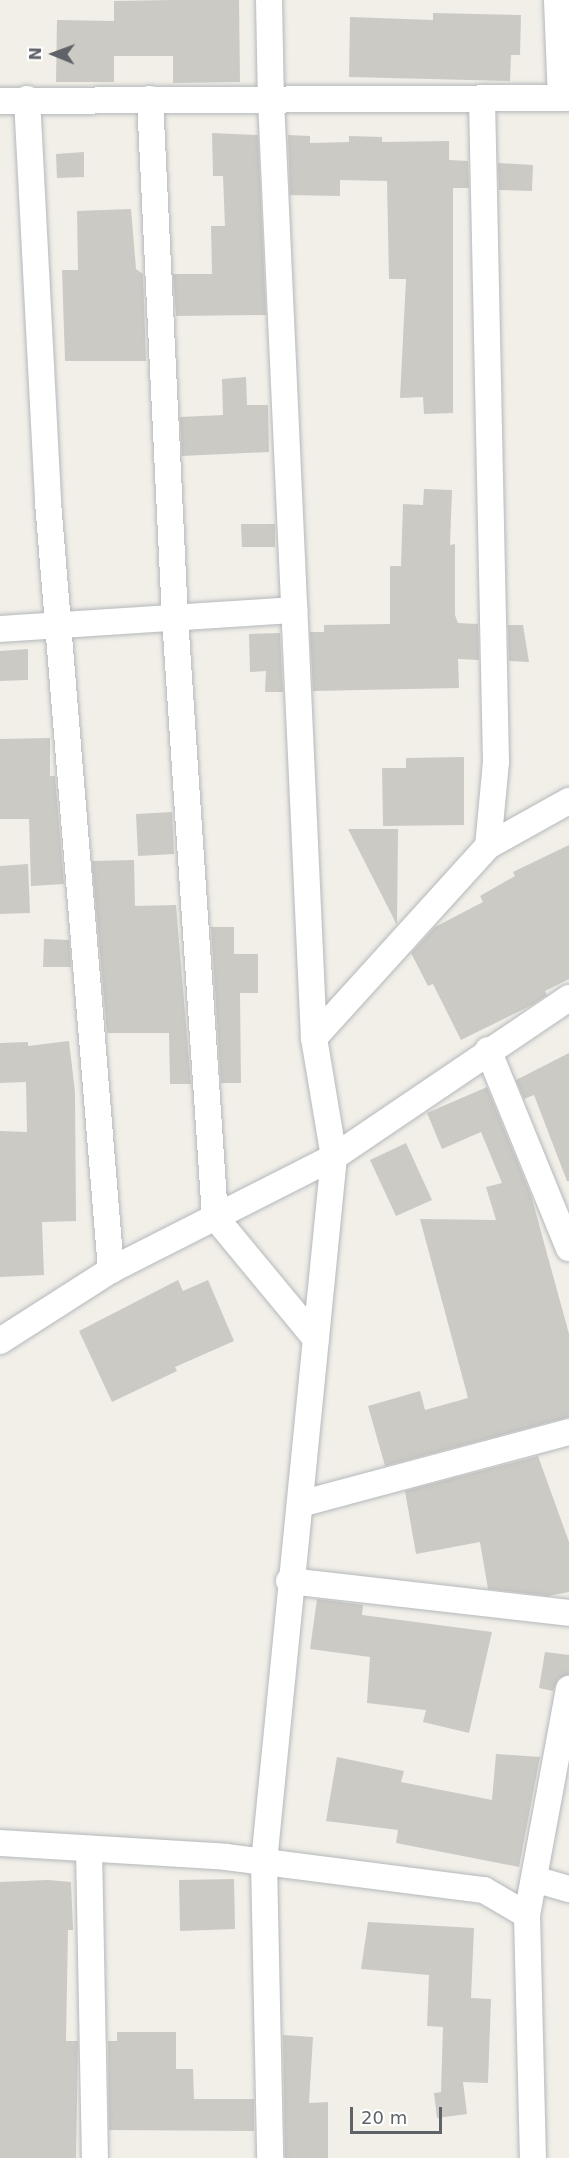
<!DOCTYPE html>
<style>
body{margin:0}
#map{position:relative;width:569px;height:2158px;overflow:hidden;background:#f1efe8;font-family:"DejaVu Sans",sans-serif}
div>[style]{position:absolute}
.building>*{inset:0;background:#cccac5}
.roads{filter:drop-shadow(0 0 2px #b5b8bc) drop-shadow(0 0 2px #b5b8bc)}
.street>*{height:26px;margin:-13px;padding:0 13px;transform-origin:13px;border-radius:13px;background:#fff}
span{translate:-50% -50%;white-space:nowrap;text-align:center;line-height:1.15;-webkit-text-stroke:4.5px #fff;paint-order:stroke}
.north{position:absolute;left:24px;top:24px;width:60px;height:60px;-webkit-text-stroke:4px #fff;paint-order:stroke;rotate:271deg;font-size:16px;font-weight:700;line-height:24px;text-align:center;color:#5f6368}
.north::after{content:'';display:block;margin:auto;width:21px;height:27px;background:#5f6368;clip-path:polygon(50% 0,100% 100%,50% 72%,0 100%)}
.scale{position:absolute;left:350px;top:2107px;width:92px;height:27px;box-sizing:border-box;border:3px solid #5f6368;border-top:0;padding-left:8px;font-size:18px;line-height:21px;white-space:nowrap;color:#5f6368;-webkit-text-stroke:4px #fff;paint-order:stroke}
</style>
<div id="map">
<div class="building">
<div style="clip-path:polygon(172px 0,239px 0,240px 82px,173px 83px,173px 56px,114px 56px,114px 82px,56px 82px,57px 20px,114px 21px,114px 1px)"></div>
<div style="clip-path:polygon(433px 13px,521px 15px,520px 55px,511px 55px,510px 81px,349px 77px,350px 17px,433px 20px)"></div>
<div style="clip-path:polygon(212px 133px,258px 135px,266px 315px,176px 316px,173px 274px,212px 274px,211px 226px,225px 226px,223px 176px,213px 176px)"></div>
<div style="clip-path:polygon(288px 135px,310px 136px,310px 143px,349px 142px,349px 136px,382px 137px,382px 142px,449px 141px,449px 160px,468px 161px,469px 188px,453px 188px,453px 413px,424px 414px,423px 397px,400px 398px,406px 279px,389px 279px,387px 181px,340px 180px,340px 196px,290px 195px)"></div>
<div style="clip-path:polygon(84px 152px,84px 177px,57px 178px,56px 154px)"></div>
<div style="clip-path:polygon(498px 163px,533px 165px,532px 191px,499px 190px)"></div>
<div style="clip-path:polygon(131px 209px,136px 269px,143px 274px,146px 361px,65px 361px,62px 270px,78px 270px,77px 211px)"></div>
<div style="clip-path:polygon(246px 377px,247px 405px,268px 405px,269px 452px,182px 456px,180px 417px,223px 415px,222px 379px)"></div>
<div style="clip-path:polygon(424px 489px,452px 490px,450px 545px,455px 544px,455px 615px,458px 623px,478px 624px,479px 660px,458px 659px,459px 688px,313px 691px,310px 632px,324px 632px,324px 625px,390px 624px,390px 566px,401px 566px,403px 504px,423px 505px)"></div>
<div style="clip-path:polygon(241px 524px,275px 524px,275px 547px,242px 547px)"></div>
<div style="clip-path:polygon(508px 625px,523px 625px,529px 662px,509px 661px)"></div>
<div style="clip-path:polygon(280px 633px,283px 692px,265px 692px,266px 671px,250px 672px,249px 634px)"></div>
<div style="clip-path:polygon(28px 649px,28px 680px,0 681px,0 651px)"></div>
<div style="clip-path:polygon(50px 738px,50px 776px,55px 776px,64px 884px,31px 886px,29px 819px,0 819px,0 739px)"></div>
<div style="clip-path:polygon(464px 757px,464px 825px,383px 826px,382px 768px,406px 768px,406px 758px)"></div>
<div style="clip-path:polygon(172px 812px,174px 854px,138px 856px,136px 814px)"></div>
<div style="clip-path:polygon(348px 829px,398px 829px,397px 925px)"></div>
<div style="clip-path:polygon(569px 845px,569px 979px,545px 991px,547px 995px,532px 1005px,461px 1040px,433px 984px,428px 986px,411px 953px,435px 927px,483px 902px,480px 896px,515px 876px,513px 872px)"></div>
<div style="clip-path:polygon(134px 860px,135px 906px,176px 905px,191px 1084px,170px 1084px,169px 1033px,107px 1033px,92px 861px)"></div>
<div style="clip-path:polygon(28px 864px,30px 913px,0 914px,0 866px)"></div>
<div style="clip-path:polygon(211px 927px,234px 927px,234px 954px,258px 954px,258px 993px,240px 993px,241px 1083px,221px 1083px)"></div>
<div style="clip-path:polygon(44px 939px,69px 940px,71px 967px,43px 967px)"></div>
<div style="clip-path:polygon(69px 1041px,75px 1092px,76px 1221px,42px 1222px,44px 1275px,0 1277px,0 1131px,27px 1132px,26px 1082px,0 1083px,0 1043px,28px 1042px,28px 1046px)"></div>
<div style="clip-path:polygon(569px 1053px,569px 1181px,567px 1181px,534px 1095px,524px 1099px,516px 1080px)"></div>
<div style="clip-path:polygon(487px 1087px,531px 1195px,569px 1334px,569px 1417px,385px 1466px,368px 1406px,420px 1391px,425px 1410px,468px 1398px,420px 1219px,496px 1220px,486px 1187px,502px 1183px,481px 1132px,442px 1149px,427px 1113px)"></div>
<div style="clip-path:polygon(406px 1143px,432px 1200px,396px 1216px,370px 1160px)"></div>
<div style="clip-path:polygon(178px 1280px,183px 1291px,208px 1280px,234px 1341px,175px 1367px,177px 1371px,112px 1402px,79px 1331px)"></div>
<div style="clip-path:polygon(538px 1456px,569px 1542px,569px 1592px,548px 1596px,488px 1589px,480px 1542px,416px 1554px,405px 1491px)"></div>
<div style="clip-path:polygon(317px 1599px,363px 1605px,362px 1615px,492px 1632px,469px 1733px,423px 1722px,426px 1710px,367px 1703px,370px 1657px,310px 1649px)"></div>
<div style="clip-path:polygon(545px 1652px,569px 1655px,569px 1674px,558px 1679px,553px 1691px,539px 1688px)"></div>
<div style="clip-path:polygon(496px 1754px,540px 1757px,519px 1867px,396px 1843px,398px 1830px,326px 1821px,337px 1757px,404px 1771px,401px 1782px,492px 1800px)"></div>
<div style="clip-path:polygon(234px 1879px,235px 1929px,180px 1931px,179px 1880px)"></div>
<div style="clip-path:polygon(48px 1880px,71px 1882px,73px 1930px,68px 1930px,66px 2041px,78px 2041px,76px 2158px,0 2158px,0 1882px)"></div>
<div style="clip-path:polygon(368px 1922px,474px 1928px,471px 1998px,491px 1999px,488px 2083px,463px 2082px,467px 2114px,437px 2118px,434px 2093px,441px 2092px,443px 2027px,427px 2026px,429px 1975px,361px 1969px)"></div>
<div style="clip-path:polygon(117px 2032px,176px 2032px,176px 2069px,193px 2069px,194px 2099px,254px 2099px,254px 2131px,109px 2130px,108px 2041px,117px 2041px)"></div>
<div style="clip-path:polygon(283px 2035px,313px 2037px,309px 2103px,328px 2102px,328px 2158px,285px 2158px)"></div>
</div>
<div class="roads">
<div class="street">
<div style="left:269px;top:0;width:100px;rotate:88.9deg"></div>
<div style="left:271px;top:100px;width:939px;rotate:87.38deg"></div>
<div style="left:314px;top:1038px;width:121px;rotate:80.5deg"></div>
<div style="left:334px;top:1157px;width:708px;rotate:95.67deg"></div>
<div style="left:264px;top:1862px;width:296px;rotate:88.8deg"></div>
<div style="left:557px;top:0;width:98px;rotate:87.7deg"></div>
<div style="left:27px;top:99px;width:404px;rotate:87deg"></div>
<div style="left:48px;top:502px;width:771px;rotate:85.31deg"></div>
<div style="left:150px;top:99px;width:520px;rotate:87.24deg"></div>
<div style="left:175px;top:618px;width:600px;rotate:86.18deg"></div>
<div style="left:215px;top:1217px;width:158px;rotate:50.4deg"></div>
<div style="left:482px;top:99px;width:663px;rotate:88.79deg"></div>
<div style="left:496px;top:762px;width:84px;rotate:95.4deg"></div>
<div style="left:0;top:101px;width:569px;rotate:-0.3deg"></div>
<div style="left:0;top:629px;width:295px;rotate:-3.7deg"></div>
<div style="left:314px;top:1038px;width:259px;rotate:-47.8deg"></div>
<div style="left:488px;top:846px;width:93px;rotate:-29.1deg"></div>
<div style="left:488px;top:1050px;width:214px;rotate:67.8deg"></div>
<div style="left:0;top:1341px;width:132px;rotate:-32.6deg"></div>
<div style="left:111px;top:1270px;width:250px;rotate:-26.9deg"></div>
<div style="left:334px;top:1157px;width:284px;rotate:-34.1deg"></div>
<div style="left:300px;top:1504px;width:278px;rotate:-15deg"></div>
<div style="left:289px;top:1581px;width:282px;rotate:6.5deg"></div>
<div style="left:0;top:1843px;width:226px;rotate:3.5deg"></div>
<div style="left:226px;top:1857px;width:260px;rotate:7.3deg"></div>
<div style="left:484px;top:1890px;width:50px;rotate:30.2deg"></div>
<div style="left:527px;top:1915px;width:243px;rotate:88.6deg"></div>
<div style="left:89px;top:1849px;width:309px;rotate:88.9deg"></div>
<div style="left:534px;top:1879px;width:36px;rotate:16deg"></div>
<div style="left:527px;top:1915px;width:230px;rotate:-79.5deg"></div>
</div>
</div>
<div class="north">N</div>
<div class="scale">20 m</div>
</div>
